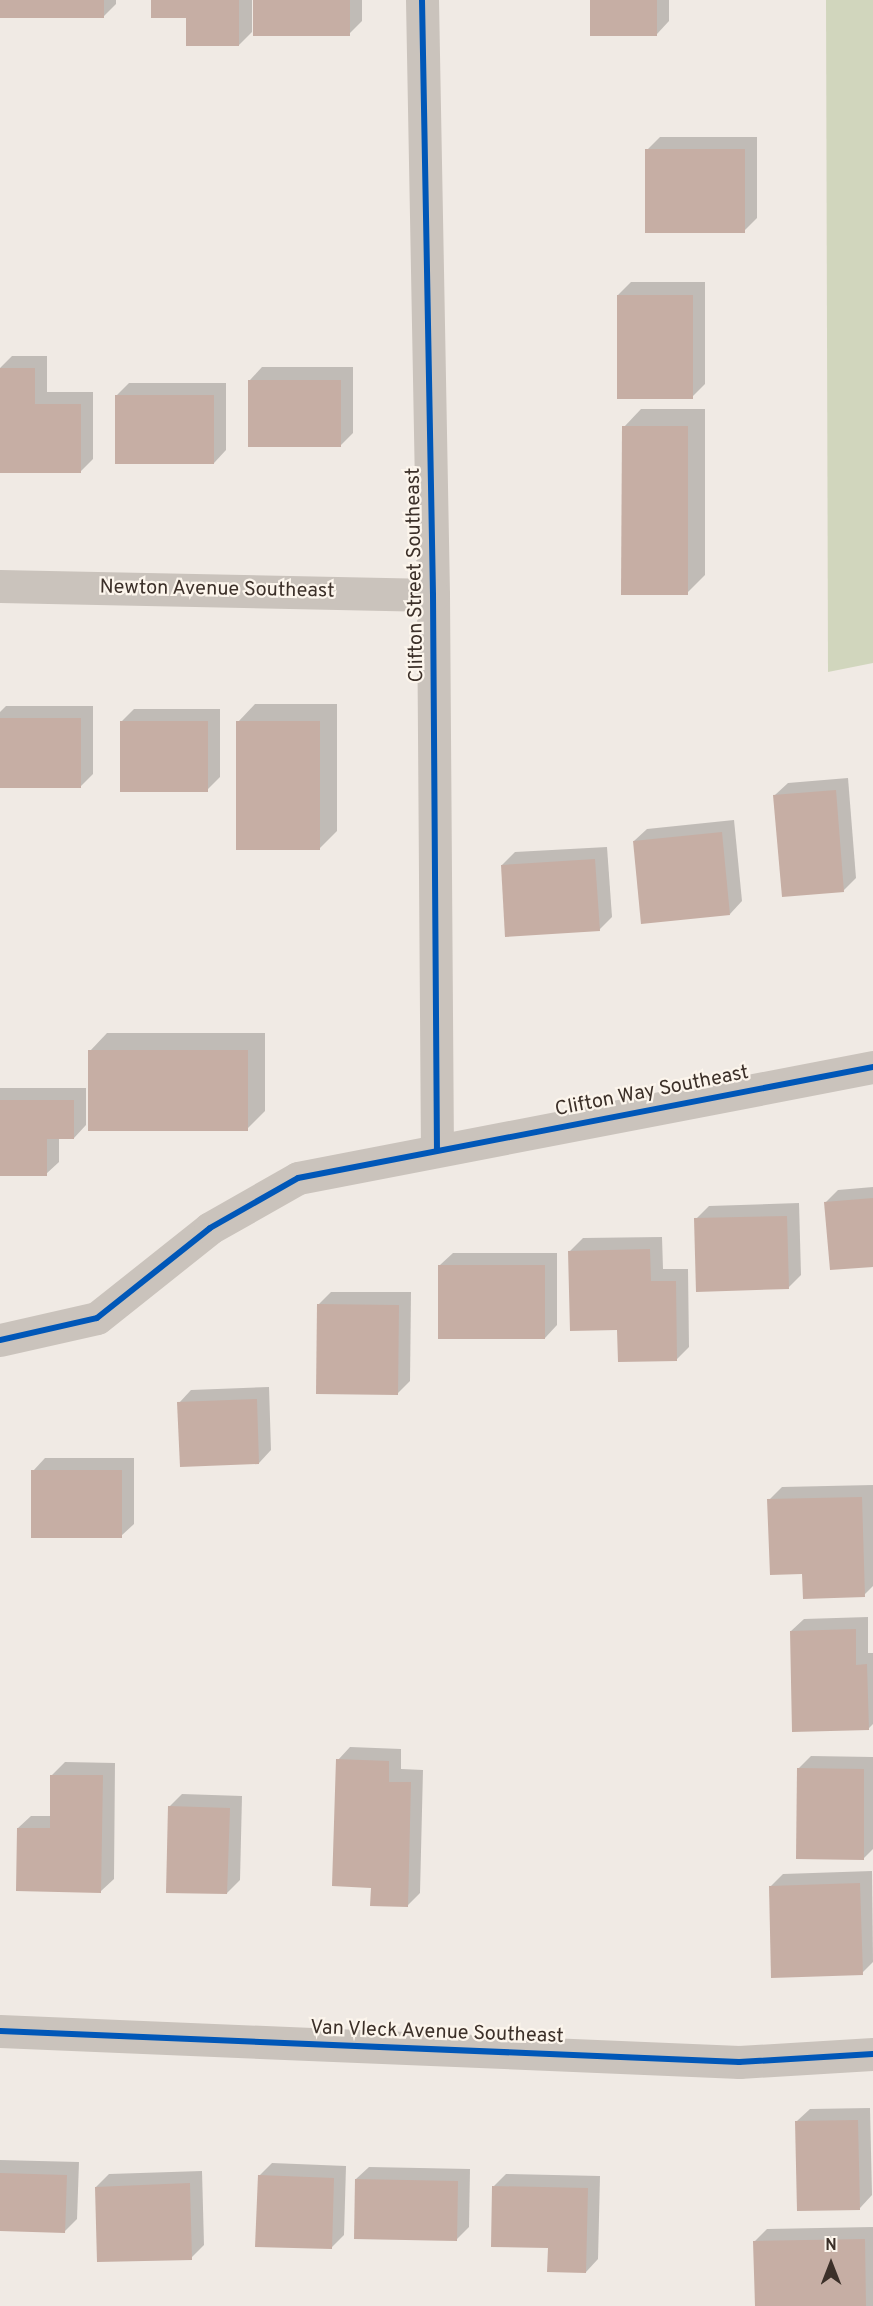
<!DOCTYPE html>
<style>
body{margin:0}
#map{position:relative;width:873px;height:2306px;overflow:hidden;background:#f0eae4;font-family:Overpass,sans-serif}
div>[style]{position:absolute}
.green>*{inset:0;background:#d1d6bd}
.shadow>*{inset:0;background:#0003}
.building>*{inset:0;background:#c6aea4}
.street>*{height:33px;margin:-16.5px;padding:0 16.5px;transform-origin:16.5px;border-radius:16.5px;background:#cac3bc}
.cycleway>*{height:6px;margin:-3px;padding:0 3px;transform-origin:3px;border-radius:3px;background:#0057b8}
span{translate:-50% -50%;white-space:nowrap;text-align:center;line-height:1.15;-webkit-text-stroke:4.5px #fcf5ec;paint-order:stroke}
.street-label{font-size:20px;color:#3c3029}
.north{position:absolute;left:801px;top:2234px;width:60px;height:60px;-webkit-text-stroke:4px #fcf5ec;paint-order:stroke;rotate:0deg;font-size:16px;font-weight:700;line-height:24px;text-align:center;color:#3c3029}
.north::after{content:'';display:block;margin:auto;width:21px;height:27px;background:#3c3029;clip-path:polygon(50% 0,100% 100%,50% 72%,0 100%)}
</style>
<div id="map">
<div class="green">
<div style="clip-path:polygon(826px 0,873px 0,873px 663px,828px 672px)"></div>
</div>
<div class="shadow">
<div style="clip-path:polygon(0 0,116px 0,116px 4px,103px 17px,0 17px)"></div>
<div style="clip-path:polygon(152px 0,252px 0,252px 32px,239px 45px)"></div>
<div style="clip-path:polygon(255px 0,362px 0,362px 21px,349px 34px)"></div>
<div style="clip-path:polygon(591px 0,669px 0,669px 21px,657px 34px)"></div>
<div style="clip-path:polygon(660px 137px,757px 137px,757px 218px,744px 231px,647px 150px)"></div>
<div style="clip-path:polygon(631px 282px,705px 282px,705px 384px,692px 397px,618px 295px)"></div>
<div style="clip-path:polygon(12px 356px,47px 356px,47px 392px,93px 392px,93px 459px,80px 472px,0 472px,0 368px)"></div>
<div style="clip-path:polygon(262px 367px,353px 367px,353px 433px,340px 446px,250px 380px)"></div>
<div style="clip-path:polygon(129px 383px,226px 383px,226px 450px,214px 463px,116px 396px)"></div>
<div style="clip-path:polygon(641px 409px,705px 409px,705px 575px,687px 593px,624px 427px)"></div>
<div style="clip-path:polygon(255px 704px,337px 704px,337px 831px,319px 849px,238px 722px)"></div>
<div style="clip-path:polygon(6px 706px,93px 706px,93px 774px,80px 787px,0 787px,0 712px)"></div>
<div style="clip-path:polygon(134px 709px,220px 709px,220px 777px,207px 790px,121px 722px)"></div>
<div style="clip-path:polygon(848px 778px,856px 878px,843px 891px,775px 795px,788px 783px)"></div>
<div style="clip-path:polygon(734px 820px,742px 901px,730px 914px,634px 841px,647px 829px)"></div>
<div style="clip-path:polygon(607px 847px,612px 917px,599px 930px,502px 865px,515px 852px)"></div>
<div style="clip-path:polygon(107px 1033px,265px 1033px,265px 1111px,247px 1129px,90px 1051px)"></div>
<div style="clip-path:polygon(0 1088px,86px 1088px,86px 1125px,74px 1138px,59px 1138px,59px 1162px,46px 1174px,0 1174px)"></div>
<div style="clip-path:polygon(873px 1187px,873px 1265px,825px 1203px,838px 1190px)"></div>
<div style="clip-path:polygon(799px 1203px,801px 1275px,788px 1288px,696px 1219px,709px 1206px)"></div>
<div style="clip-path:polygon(662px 1237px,663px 1269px,688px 1269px,689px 1347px,677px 1359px,619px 1328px,570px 1251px,583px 1238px)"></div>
<div style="clip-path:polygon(453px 1253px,557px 1253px,557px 1325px,545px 1338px,440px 1265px)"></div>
<div style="clip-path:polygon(331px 1292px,411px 1292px,410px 1381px,397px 1394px,319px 1304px)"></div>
<div style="clip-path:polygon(269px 1387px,271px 1450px,259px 1463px,179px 1403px,191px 1390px)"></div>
<div style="clip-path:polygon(45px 1458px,134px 1458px,134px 1524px,121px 1536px,33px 1471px)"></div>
<div style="clip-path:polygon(873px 1485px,873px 1586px,864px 1595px,803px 1573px,769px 1500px,782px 1487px)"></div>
<div style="clip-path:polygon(868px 1617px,868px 1653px,873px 1653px,873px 1724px,868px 1729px,791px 1631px,804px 1619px)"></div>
<div style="clip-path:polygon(350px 1747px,401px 1749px,401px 1769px,423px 1770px,420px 1893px,407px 1906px,372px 1887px,338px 1760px)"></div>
<div style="clip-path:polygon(811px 1756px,873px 1757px,873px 1849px,863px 1859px,798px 1769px)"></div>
<div style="clip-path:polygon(65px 1762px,115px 1763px,114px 1879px,101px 1891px,18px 1828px,31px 1816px,51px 1816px,52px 1775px)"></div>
<div style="clip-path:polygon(182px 1794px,242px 1796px,240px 1880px,227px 1893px,169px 1807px)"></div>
<div style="clip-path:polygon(872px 1871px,873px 1962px,862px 1973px,770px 1887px,783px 1874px)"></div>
<div style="clip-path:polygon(870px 2108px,872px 2195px,860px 2208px,797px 2121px,810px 2109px)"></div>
<div style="clip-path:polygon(0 2160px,79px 2162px,77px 2219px,64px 2232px,0 2230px)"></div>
<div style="clip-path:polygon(272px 2163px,346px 2166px,344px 2235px,331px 2248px,259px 2176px)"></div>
<div style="clip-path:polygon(369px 2167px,470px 2169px,469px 2227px,456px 2240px,356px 2179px)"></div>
<div style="clip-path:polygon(202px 2171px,204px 2245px,191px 2258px,96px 2187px,109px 2174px)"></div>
<div style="clip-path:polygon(506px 2174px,600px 2176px,598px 2259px,586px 2272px,549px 2246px,494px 2186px)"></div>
<div style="clip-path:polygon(873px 2227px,873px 2306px,756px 2306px,754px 2242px,767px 2229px)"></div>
</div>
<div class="building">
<div style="clip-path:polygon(0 0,104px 0,104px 18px,0 18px)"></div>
<div style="clip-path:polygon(151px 0,239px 0,239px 46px,186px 46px,186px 18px,151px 18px)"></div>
<div style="clip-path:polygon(253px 0,350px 0,350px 36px,253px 36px)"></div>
<div style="clip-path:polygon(590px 0,657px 0,657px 36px,590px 36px)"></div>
<div style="clip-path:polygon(645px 149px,745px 149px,745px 233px,645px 233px)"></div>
<div style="clip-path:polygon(617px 295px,693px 295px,693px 399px,617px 399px)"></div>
<div style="clip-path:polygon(0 368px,35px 368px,35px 404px,81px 404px,81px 473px,0 473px)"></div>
<div style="clip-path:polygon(248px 380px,341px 380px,341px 447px,248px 447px)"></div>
<div style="clip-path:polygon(115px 395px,214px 395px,214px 464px,115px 464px)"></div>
<div style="clip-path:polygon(622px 426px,688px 426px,688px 595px,621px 595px)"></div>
<div style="clip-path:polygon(0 718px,81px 718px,81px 788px,0 788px)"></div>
<div style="clip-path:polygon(120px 721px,208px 721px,208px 792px,120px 792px)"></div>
<div style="clip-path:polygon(236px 721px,320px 721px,320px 850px,236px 850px)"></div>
<div style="clip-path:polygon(836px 790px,844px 892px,782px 897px,773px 795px)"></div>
<div style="clip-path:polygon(722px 832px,730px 915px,641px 924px,633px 841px)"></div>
<div style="clip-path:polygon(595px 859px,600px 931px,505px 937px,501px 865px)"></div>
<div style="clip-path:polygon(88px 1050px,248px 1050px,248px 1131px,88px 1131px)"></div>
<div style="clip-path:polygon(0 1100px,74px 1100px,74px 1139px,47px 1139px,47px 1176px,0 1176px)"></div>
<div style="clip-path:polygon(873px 1198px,873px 1267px,830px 1270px,824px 1202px)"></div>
<div style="clip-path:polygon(787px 1216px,789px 1289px,696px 1292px,694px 1218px)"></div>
<div style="clip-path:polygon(650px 1249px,651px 1281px,676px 1281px,677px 1361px,618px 1362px,617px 1330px,570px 1331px,568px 1251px)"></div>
<div style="clip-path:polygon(438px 1265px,545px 1265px,545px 1339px,438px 1339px)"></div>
<div style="clip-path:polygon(317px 1304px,399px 1305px,398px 1395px,316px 1394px)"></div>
<div style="clip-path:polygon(257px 1399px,259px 1464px,180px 1467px,177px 1402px)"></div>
<div style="clip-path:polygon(31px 1470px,122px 1470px,122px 1538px,31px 1538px)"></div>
<div style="clip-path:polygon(862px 1497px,865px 1597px,803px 1599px,802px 1574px,770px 1575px,767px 1499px)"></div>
<div style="clip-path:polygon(856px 1629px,856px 1665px,867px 1664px,869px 1730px,792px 1732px,790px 1631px)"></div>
<div style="clip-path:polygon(336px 1759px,389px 1761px,389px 1782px,411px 1782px,408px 1907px,370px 1906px,371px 1888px,332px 1886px)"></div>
<div style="clip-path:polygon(797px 1768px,864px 1769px,864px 1860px,796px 1859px)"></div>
<div style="clip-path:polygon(50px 1775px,103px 1775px,101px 1893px,16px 1891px,17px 1828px,50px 1828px)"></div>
<div style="clip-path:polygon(168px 1806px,230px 1808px,227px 1894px,166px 1893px)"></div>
<div style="clip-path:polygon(860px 1883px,863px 1975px,771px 1978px,769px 1886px)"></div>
<div style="clip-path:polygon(858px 2120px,860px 2210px,797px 2211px,795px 2121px)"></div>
<div style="clip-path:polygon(0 2173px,67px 2175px,65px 2233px,0 2231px)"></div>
<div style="clip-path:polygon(258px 2175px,334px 2178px,332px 2249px,255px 2247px)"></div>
<div style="clip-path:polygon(355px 2179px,458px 2181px,457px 2241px,354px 2239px)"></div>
<div style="clip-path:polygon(190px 2183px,192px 2260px,97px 2262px,95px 2187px)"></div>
<div style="clip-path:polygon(492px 2186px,588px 2188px,586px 2273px,547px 2272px,548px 2248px,491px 2247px)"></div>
<div style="clip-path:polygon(865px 2239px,866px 2306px,755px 2306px,753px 2241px)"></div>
</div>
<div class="street">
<div style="left:422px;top:0;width:595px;rotate:88.94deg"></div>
<div style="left:433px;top:595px;width:555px;rotate:89.59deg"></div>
<div style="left:0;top:586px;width:433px;rotate:1.2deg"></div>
<div style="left:0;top:1340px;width:99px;rotate:-12.8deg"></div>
<div style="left:97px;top:1318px;width:144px;rotate:-38.5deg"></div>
<div style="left:210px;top:1228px;width:101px;rotate:-29.6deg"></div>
<div style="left:298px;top:1178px;width:586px;rotate:-10.93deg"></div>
<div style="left:0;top:2031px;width:740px;rotate:2.4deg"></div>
<div style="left:739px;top:2062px;width:134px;rotate:-3.4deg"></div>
</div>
<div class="cycleway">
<div style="left:422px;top:0;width:595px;rotate:88.94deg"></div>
<div style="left:433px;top:595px;width:555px;rotate:89.59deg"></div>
<div style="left:0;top:1340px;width:99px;rotate:-12.8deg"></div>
<div style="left:97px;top:1318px;width:144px;rotate:-38.5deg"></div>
<div style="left:210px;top:1228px;width:101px;rotate:-29.6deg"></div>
<div style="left:298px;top:1178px;width:586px;rotate:-10.93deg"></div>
<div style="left:0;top:2031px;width:740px;rotate:2.4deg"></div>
<div style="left:739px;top:2062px;width:134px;rotate:-3.4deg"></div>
</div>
<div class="street-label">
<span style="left:416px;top:575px;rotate:-91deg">Clifton Street Southeast</span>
<span style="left:217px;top:590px;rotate:1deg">Newton Avenue Southeast</span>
<span style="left:652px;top:1092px;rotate:-11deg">Clifton Way Southeast</span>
<span style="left:437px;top:2033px;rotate:2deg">Van Vleck Avenue Southeast</span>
</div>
<div class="north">N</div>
</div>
